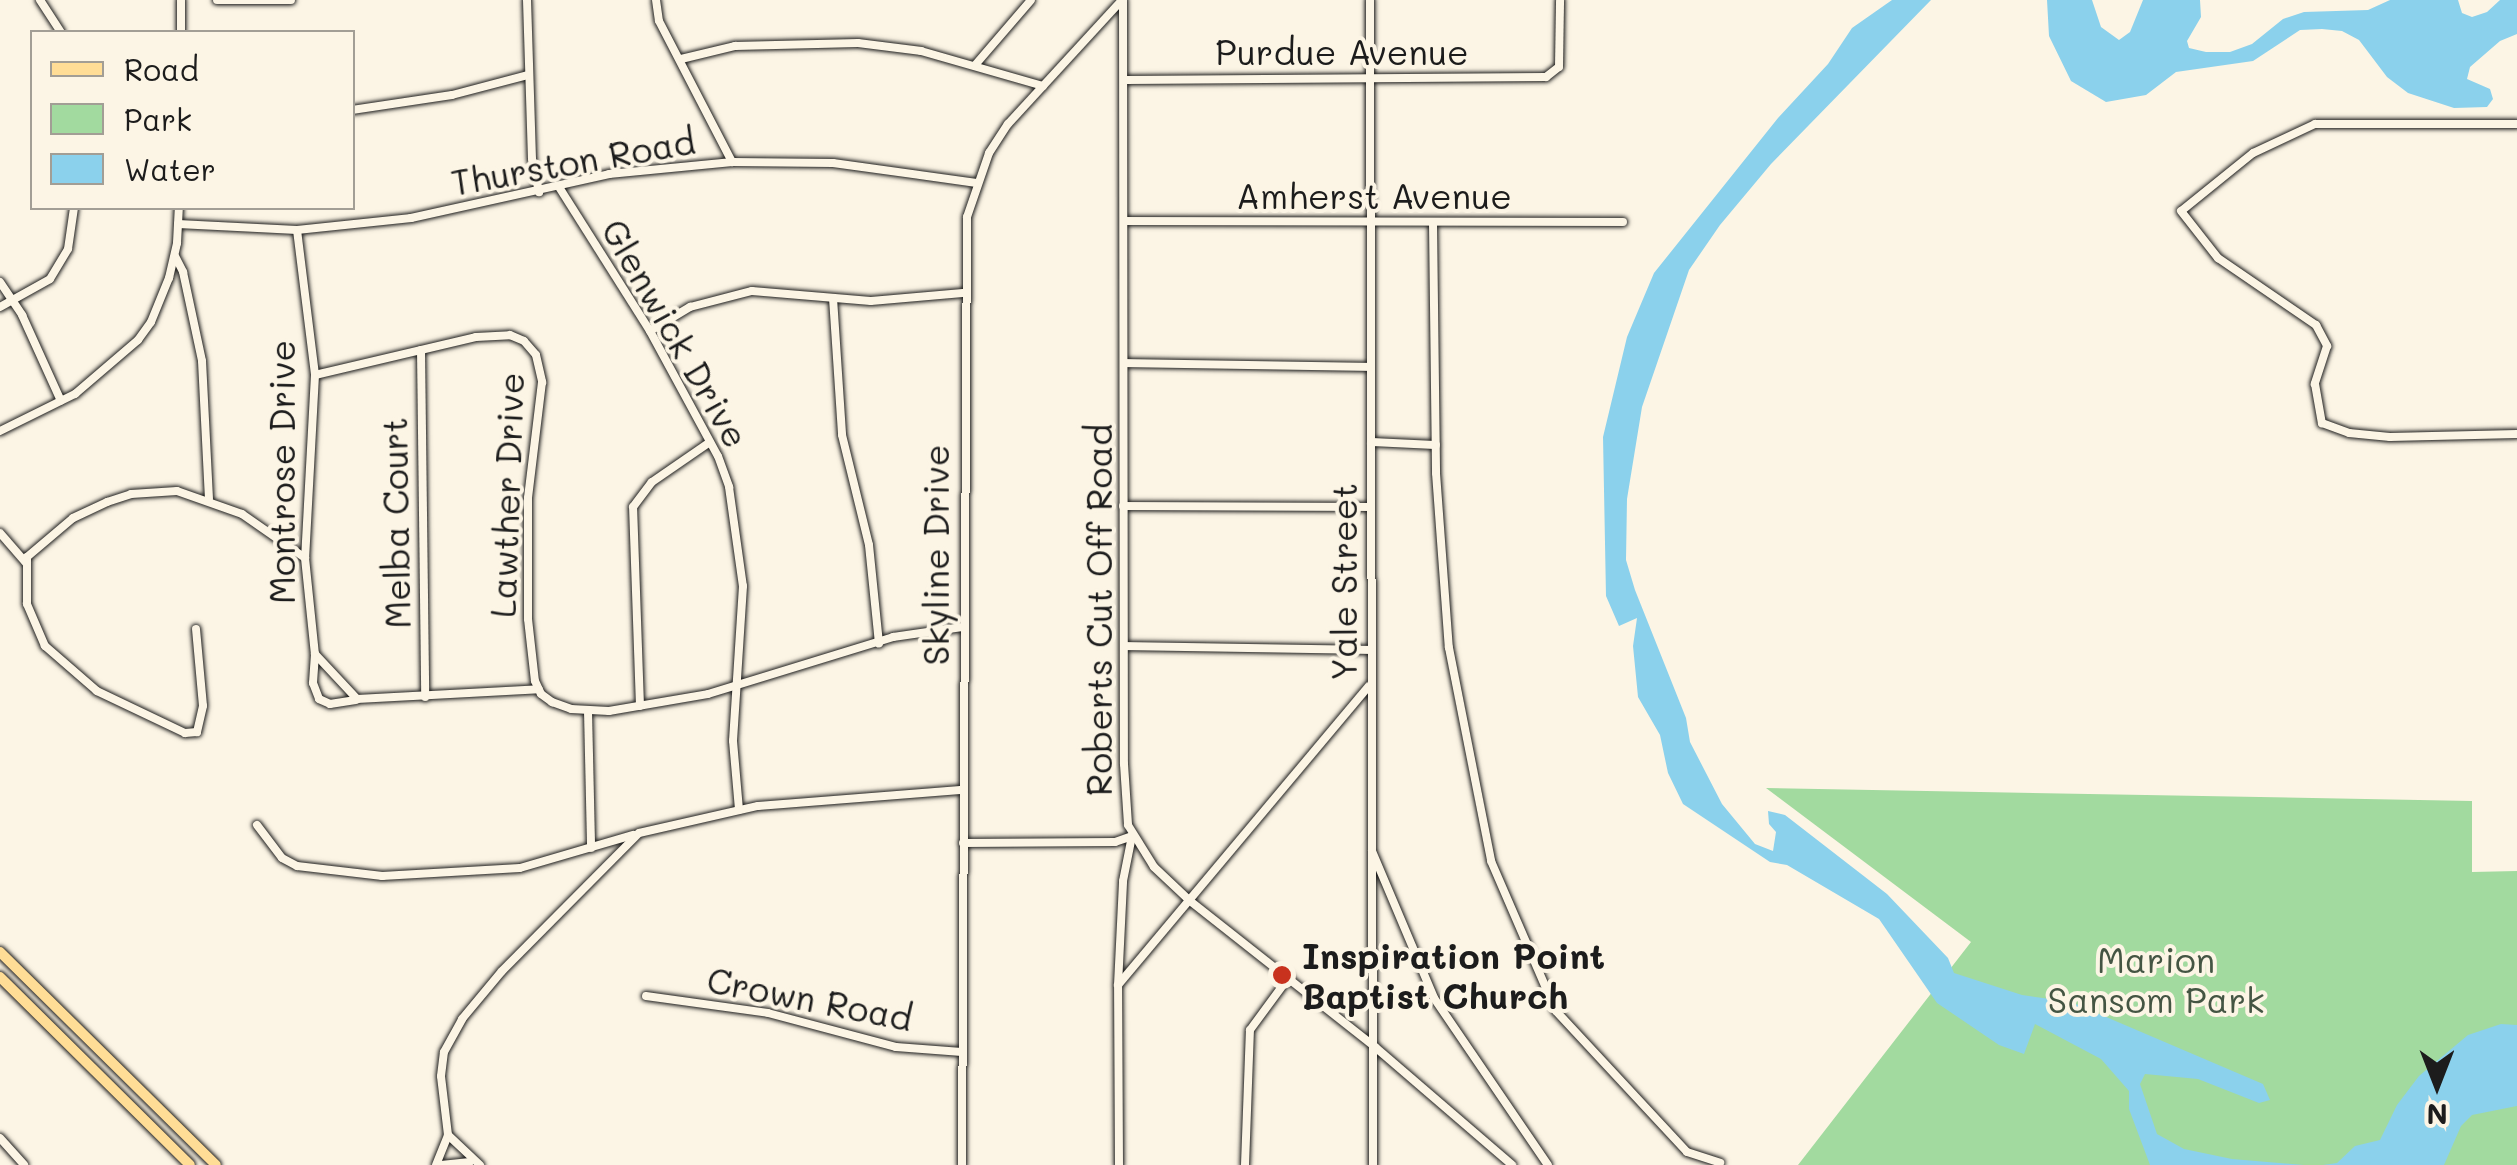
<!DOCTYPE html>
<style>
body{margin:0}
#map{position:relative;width:2517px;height:1165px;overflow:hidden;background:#fcf5e5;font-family:Mali,sans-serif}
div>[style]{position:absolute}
.green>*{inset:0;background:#a2da9f}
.water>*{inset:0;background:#8bd1ec}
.roads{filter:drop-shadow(0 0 2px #1c1c1c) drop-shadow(0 0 2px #1c1c1c)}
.minor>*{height:8px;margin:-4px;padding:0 4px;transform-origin:4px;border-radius:4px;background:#fcf5e5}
.major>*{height:10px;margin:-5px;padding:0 5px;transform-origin:5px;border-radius:5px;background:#ffdd96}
.dots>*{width:28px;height:28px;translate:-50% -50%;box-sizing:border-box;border:5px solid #fcf5e5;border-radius:50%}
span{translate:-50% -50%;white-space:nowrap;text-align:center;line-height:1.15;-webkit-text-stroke:8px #fcf5e5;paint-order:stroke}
.street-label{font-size:35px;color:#1c1c1c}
.poi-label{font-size:35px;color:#1c1c1c;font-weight:700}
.left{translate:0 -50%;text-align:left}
.park-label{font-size:35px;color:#445543}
.legend{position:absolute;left:30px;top:30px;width:325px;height:180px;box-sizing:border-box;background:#fcf5e5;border:2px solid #a29e95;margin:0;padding:12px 18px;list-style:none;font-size:30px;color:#1c1c1c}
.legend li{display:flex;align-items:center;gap:20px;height:50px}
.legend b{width:50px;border:2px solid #a29e95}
.north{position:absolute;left:2387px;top:1035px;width:100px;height:100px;-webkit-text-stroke:8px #fcf5e5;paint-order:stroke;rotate:180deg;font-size:28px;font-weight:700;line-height:40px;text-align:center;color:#1c1c1c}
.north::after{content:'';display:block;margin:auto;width:35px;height:45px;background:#1c1c1c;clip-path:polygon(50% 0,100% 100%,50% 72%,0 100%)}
</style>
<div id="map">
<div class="green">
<div style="clip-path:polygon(1766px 788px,2472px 801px,2472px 872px,2517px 871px,2517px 1165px,1798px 1165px,1971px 942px)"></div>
</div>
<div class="water">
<div style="clip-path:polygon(1892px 0,1931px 0,1771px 164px,1720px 225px,1689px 270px,1642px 407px,1627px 499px,1626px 560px,1635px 590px,1686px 718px,1690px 742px,1722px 804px,1755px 844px,1773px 851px,1776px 832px,1769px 824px,1768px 811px,1785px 815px,1887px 894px,1948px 958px,1954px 973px,2022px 995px,2071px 1002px,2263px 1084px,2270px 1100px,2259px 1103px,2198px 1079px,2145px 1074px,2140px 1084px,2157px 1134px,2184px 1149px,2232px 1159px,2304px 1165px,2150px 1165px,2129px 1109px,2129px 1091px,2101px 1059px,2035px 1024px,2024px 1054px,1999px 1045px,1937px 1003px,1879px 919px,1787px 865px,1770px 862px,1683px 804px,1668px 773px,1660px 735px,1638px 697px,1633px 646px,1637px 618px,1619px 626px,1606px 596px,1603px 437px,1627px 337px,1654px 273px,1778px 118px,1828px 64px,1852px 28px)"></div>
<div style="clip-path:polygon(2047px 0,2092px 0,2101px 27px,2119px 40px,2130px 32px,2143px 0,2200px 0,2201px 17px,2187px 41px,2189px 48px,2206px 52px,2230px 52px,2252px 44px,2283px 19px,2304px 12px,2368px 10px,2390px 0,2458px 0,2462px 13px,2472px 17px,2487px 12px,2500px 0,2517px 0,2517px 34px,2500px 41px,2470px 67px,2467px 79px,2490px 89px,2493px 99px,2487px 107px,2454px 108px,2408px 93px,2387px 77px,2359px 40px,2342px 31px,2322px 29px,2300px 30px,2253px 61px,2176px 72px,2146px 95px,2106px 102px,2071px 81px,2049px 36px)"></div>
<div style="clip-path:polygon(2501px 1024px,2517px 1025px,2517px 1106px,2472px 1115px,2461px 1126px,2444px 1165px,2323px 1165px,2337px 1163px,2355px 1146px,2380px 1140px,2397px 1105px,2419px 1076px,2468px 1035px)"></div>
</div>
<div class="roads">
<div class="minor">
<div style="left:40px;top:0;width:38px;rotate:57deg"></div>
<div style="left:217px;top:0;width:74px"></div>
<div style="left:527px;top:0;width:159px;rotate:88.2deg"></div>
<div style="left:532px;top:159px;width:34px;rotate:78deg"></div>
<div style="left:656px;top:0;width:21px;rotate:82deg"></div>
<div style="left:659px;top:21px;width:159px;rotate:62.6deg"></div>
<div style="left:1123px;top:0;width:764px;rotate:89.93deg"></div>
<div style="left:1124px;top:764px;width:61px;rotate:86.2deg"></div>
<div style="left:1128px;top:825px;width:49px;rotate:58.2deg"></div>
<div style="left:1154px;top:867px;width:48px;rotate:43.3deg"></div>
<div style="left:1189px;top:900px;width:237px;rotate:38.3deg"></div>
<div style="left:1375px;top:1047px;width:181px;rotate:40.7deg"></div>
<div style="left:1370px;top:0;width:1165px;rotate:89.85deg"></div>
<div style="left:181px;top:32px;width:32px;rotate:-90deg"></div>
<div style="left:681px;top:59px;width:56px;rotate:-13.5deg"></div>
<div style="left:735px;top:46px;width:123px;rotate:-1.4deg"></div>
<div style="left:858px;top:43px;width:64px;rotate:7.2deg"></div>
<div style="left:921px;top:51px;width:127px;rotate:16deg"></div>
<div style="left:976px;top:64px;width:84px;rotate:-49.3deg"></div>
<div style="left:1126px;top:80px;width:420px;rotate:-0.4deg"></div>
<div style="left:1546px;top:77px;width:16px;rotate:-38deg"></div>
<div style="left:1559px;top:67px;width:67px;rotate:-89.1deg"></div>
<div style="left:352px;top:110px;width:101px;rotate:-8.5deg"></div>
<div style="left:452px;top:95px;width:79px;rotate:-14.7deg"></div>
<div style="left:2517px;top:124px;width:202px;rotate:180deg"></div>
<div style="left:2315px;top:124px;width:68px;rotate:154.9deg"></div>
<div style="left:2253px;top:153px;width:92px;rotate:141.1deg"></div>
<div style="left:2181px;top:211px;width:60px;rotate:51.8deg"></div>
<div style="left:2218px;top:258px;width:119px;rotate:34.4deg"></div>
<div style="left:2316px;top:325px;width:24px;rotate:62deg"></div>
<div style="left:2327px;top:346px;width:40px;rotate:108deg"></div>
<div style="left:2315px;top:384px;width:40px;rotate:80deg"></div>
<div style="left:2322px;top:423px;width:29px;rotate:20deg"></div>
<div style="left:2349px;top:433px;width:41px;rotate:5.6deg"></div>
<div style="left:2390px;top:437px;width:127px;rotate:-1.4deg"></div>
<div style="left:559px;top:187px;width:170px;rotate:57.7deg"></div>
<div style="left:650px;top:331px;width:142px;rotate:61.5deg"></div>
<div style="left:718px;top:456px;width:33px;rotate:70deg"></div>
<div style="left:729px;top:487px;width:100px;rotate:82deg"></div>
<div style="left:743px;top:586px;width:155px;rotate:93.7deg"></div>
<div style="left:733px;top:741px;width:69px;rotate:85deg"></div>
<div style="left:1125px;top:221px;width:498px;rotate:0.1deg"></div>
<div style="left:1433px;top:223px;width:250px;rotate:89.3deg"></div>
<div style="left:1436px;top:473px;width:175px;rotate:85.8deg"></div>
<div style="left:1449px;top:648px;width:217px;rotate:78.8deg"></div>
<div style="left:1491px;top:861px;width:163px;rotate:66.6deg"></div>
<div style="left:1556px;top:1011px;width:192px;rotate:47.1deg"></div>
<div style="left:1687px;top:1152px;width:35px;rotate:18deg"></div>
<div style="left:178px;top:224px;width:119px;rotate:2.9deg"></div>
<div style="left:297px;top:230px;width:115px;rotate:-6deg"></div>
<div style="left:411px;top:218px;width:203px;rotate:-12.5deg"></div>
<div style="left:609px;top:174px;width:124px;rotate:-5.6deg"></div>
<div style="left:732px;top:162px;width:101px;rotate:0.6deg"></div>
<div style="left:833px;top:163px;width:145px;rotate:7.9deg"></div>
<div style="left:297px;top:230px;width:146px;rotate:82.9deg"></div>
<div style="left:315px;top:375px;width:183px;rotate:93.1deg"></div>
<div style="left:305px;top:558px;width:97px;rotate:84.1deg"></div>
<div style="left:315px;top:654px;width:62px;rotate:47deg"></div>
<div style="left:357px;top:699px;width:182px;rotate:-3.1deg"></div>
<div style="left:175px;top:256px;width:18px;rotate:63deg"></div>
<div style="left:183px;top:272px;width:91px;rotate:77.9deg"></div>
<div style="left:202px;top:361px;width:138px;rotate:87.1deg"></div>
<div style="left:0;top:282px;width:40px;rotate:56deg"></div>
<div style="left:22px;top:315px;width:94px;rotate:65.6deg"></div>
<div style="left:833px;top:298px;width:137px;rotate:86.2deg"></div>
<div style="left:842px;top:435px;width:113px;rotate:76.2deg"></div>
<div style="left:869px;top:545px;width:99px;rotate:84.2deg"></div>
<div style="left:0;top:307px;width:57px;rotate:-29.2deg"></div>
<div style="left:50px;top:279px;width:35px;rotate:-59deg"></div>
<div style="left:68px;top:249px;width:41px;rotate:-81.7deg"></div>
<div style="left:650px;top:331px;width:47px;rotate:-31deg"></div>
<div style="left:690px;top:307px;width:64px;rotate:-14.5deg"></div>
<div style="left:752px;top:291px;width:119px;rotate:4.8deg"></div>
<div style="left:871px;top:301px;width:92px;rotate:-5deg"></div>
<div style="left:421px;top:350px;width:347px;rotate:89.3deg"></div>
<div style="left:1125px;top:363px;width:246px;rotate:0.9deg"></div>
<div style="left:315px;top:375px;width:165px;rotate:-13.3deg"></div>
<div style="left:476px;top:337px;width:34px;rotate:-3deg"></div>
<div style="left:510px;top:335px;width:15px;rotate:23deg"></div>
<div style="left:524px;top:341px;width:18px;rotate:49deg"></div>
<div style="left:536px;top:355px;width:28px;rotate:77deg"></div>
<div style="left:542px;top:382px;width:117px;rotate:96.9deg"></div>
<div style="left:528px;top:498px;width:121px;rotate:90deg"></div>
<div style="left:528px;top:619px;width:62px;rotate:83.6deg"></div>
<div style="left:535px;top:681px;width:14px;rotate:65deg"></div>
<div style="left:541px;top:694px;width:14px;rotate:36deg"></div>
<div style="left:552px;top:702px;width:20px;rotate:20deg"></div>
<div style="left:571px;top:709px;width:38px;rotate:3deg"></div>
<div style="left:609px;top:711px;width:100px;rotate:-9.7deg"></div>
<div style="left:708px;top:694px;width:194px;rotate:-17.1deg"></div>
<div style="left:893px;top:637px;width:70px;rotate:-8.2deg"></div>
<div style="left:0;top:431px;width:84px;rotate:-26.3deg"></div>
<div style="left:75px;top:394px;width:83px;rotate:-40.6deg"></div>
<div style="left:138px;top:340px;width:22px;rotate:-54deg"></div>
<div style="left:151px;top:322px;width:48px;rotate:-67.8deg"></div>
<div style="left:169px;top:278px;width:36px;rotate:-77deg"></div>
<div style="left:177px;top:243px;width:35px;rotate:-87deg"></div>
<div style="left:1371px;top:442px;width:65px;rotate:2.6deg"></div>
<div style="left:1123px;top:506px;width:248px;rotate:0.2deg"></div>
<div style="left:0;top:533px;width:40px;rotate:49deg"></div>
<div style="left:196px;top:629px;width:77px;rotate:84.8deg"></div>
<div style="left:203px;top:706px;width:27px;rotate:103deg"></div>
<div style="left:197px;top:732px;width:12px;rotate:175deg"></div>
<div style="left:185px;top:733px;width:98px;rotate:-154.5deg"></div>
<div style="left:97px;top:691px;width:69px;rotate:-139.1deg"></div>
<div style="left:45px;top:646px;width:46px;rotate:-113.2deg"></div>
<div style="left:27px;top:604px;width:47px;rotate:-90deg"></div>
<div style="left:27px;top:557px;width:60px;rotate:-40.3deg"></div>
<div style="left:73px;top:518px;width:38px;rotate:-25deg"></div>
<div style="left:107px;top:502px;width:25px;rotate:-18deg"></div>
<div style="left:131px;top:494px;width:46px;rotate:-3.7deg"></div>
<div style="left:177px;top:491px;width:69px;rotate:19.5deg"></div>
<div style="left:242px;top:514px;width:77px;rotate:34.9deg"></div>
<div style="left:1126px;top:646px;width:244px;rotate:0.9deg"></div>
<div style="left:315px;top:654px;width:29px;rotate:94deg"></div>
<div style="left:313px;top:683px;width:17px;rotate:69deg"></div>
<div style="left:319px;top:699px;width:12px;rotate:24deg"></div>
<div style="left:330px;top:704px;width:26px;rotate:-9deg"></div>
<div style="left:640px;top:706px;width:199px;rotate:-92deg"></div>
<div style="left:633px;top:507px;width:31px;rotate:-53deg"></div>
<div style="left:652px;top:482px;width:70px;rotate:-34.6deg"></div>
<div style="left:588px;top:711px;width:137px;rotate:88.7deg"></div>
<div style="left:257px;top:825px;width:41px;rotate:52.9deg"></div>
<div style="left:282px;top:858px;width:17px;rotate:28deg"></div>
<div style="left:297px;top:866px;width:86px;rotate:6.7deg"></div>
<div style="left:382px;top:876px;width:138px;rotate:-3.3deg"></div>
<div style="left:520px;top:868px;width:118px;rotate:-16.3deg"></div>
<div style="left:963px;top:843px;width:152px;rotate:-0.4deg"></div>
<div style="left:1115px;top:842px;width:18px;rotate:-19deg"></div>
<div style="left:1372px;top:851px;width:160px;rotate:67.1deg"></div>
<div style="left:1434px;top:998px;width:202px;rotate:55.7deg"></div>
<div style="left:1118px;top:985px;width:390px;rotate:-50deg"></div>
<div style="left:646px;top:996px;width:123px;rotate:7.9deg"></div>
<div style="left:768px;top:1013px;width:132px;rotate:14.9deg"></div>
<div style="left:896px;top:1047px;width:66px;rotate:4.3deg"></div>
<div style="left:448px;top:1135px;width:44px;rotate:43.2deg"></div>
<div style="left:0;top:1138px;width:36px;rotate:48deg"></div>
<div style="left:436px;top:1165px;width:32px;rotate:-68deg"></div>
<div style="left:448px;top:1135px;width:59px;rotate:-96.8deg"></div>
<div style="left:441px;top:1076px;width:24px;rotate:-83deg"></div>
<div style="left:444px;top:1052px;width:38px;rotate:-61deg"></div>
<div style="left:462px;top:1019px;width:62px;rotate:-50.2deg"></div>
<div style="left:502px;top:971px;width:194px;rotate:-45.2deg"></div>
<div style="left:639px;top:833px;width:122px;rotate:-12.8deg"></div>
<div style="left:758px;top:806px;width:206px;rotate:-4.5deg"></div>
<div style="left:441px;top:1165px;width:29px;rotate:-6deg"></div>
<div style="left:962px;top:1165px;width:948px;rotate:-89.7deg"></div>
<div style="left:967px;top:217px;width:68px;rotate:-71deg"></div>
<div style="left:989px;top:153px;width:35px;rotate:-57deg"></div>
<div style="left:1008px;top:124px;width:168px;rotate:-47.4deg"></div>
<div style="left:1119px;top:1165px;width:180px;rotate:-90.3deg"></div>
<div style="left:1118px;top:985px;width:104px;rotate:-87.2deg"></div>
<div style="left:1123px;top:881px;width:46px;rotate:-78.7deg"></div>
<div style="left:1245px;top:1165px;width:135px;rotate:-87.9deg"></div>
<div style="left:1250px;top:1030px;width:66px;rotate:-53.7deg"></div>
</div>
<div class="major">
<div style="left:0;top:952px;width:303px;rotate:44.6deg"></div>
<div style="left:0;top:977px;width:267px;rotate:44.7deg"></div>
</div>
</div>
<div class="dots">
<div style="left:1282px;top:975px;background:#c8321e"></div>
</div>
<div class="street-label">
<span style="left:1342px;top:51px">Purdue Avenue</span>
<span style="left:573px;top:161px;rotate:-10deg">Thurston Road</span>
<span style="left:1374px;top:195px">Amherst Avenue</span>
<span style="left:676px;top:333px;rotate:60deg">Glenwick Drive</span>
<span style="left:281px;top:472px;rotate:-90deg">Montrose Drive</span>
<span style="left:506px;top:495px;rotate:-88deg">Lawther Drive</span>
<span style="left:395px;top:523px;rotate:-91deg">Melba Court</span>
<span style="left:935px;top:555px;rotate:-90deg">Skyline Drive</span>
<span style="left:1343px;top:582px;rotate:-90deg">Yale Street</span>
<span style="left:1098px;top:610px;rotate:-90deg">Roberts Cut Off Road</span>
<span style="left:810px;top:998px;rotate:11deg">Crown Road</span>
</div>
<div class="poi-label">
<span class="left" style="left:1302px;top:975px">Inspiration Point<br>Baptist Church</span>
</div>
<div class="park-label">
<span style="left:2156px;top:979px">Marion<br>Sansom Park</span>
</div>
<ul class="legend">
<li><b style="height:12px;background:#ffdd96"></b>Road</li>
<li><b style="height:28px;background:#a2da9f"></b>Park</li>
<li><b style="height:28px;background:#8bd1ec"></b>Water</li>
</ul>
<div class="north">N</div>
</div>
